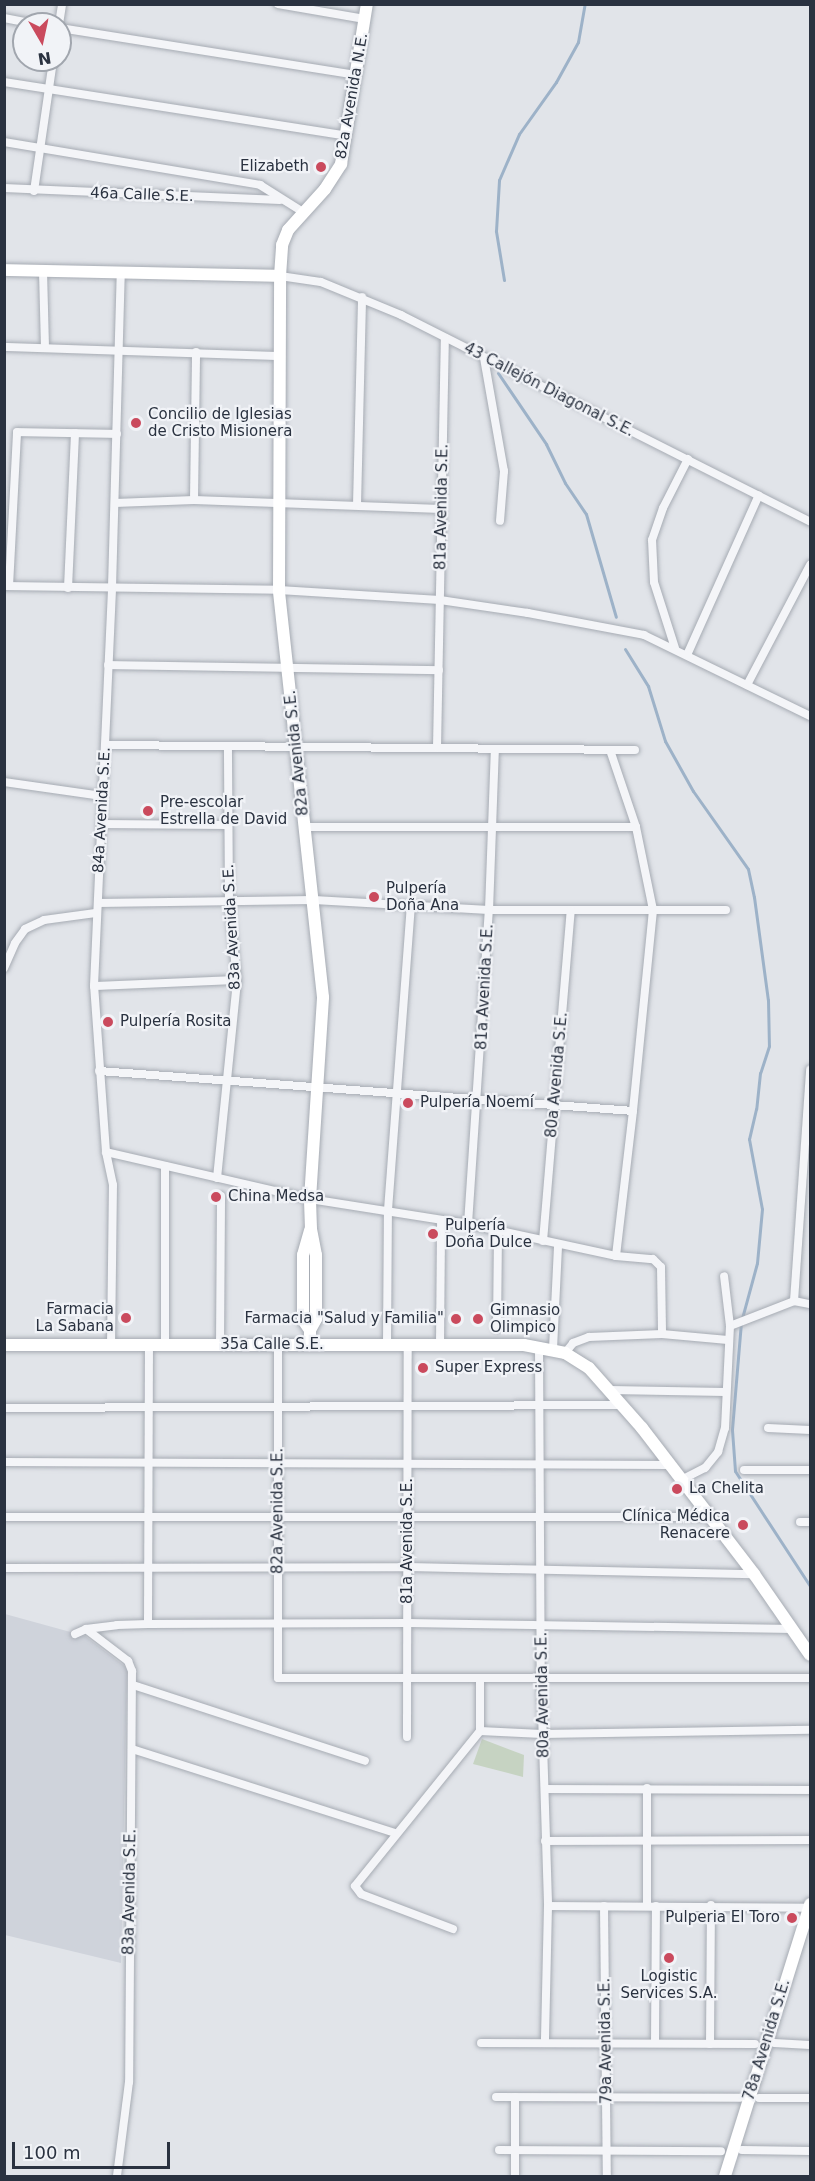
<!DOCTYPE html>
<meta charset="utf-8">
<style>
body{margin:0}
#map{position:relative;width:815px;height:2181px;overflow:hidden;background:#e1e4e9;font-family:"DejaVu Sans",sans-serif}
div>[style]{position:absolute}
.built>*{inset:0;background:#cfd3db}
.green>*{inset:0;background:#c6d3c2}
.stream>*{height:3px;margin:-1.5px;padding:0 1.5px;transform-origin:1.5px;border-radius:1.5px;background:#9db2c8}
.roads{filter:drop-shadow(0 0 2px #a6abb3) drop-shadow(0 0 2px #a6abb3)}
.street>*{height:8px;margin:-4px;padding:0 4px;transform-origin:4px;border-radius:4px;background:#f4f5f8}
.secondary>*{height:12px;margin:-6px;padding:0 6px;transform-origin:6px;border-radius:6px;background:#fff}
.dots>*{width:16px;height:16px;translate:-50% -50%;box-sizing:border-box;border:3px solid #f1f3f7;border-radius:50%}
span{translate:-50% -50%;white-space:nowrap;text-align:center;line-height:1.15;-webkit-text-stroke:4.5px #f1f3f7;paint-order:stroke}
.street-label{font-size:15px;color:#2a3240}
.poi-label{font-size:15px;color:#2a3240}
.right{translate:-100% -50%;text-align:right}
.left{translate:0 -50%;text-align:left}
.frame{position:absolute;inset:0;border:6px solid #2a3240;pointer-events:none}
.north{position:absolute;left:12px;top:12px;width:60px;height:60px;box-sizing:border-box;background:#f1f3f7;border:2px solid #a1a6ae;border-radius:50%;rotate:171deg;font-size:16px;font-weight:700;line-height:24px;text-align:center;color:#2a3240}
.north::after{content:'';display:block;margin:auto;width:21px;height:27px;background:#ca4a5d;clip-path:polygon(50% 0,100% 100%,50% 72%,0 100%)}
.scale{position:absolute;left:12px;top:2142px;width:158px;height:27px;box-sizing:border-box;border:3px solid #2a3240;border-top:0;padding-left:8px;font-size:18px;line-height:21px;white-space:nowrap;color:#2a3240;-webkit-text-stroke:4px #f1f3f7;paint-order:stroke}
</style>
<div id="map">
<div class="built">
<div style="clip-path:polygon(5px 1614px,85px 1636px,127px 1668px,121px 1963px,5px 1935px)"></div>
</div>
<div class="green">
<div style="clip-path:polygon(482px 1739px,524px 1755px,523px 1777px,473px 1764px)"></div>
</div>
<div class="stream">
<div style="left:504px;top:280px;width:50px;rotate:-99.3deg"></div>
<div style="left:496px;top:231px;width:51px;rotate:-86.6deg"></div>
<div style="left:499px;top:180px;width:50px;rotate:-66.5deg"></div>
<div style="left:519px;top:134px;width:64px;rotate:-54.6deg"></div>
<div style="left:556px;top:82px;width:46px;rotate:-61.2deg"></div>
<div style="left:578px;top:42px;width:39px;rotate:-80deg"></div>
<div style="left:498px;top:373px;width:86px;rotate:55.9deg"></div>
<div style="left:546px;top:444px;width:43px;rotate:64deg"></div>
<div style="left:565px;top:483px;width:37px;rotate:56deg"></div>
<div style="left:586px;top:514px;width:107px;rotate:73.8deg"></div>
<div style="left:625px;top:649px;width:44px;rotate:58.1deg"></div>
<div style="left:648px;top:686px;width:58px;rotate:72.8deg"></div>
<div style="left:665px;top:741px;width:57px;rotate:60.8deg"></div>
<div style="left:693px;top:791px;width:95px;rotate:54.8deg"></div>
<div style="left:748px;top:869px;width:29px;rotate:78deg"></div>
<div style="left:754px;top:897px;width:104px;rotate:82.3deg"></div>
<div style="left:768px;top:1000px;width:46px;rotate:88.8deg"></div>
<div style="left:769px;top:1046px;width:28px;rotate:108deg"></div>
<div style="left:760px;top:1073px;width:36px;rotate:96deg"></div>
<div style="left:756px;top:1109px;width:31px;rotate:103deg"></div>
<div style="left:749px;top:1139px;width:71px;rotate:79.5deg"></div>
<div style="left:762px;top:1209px;width:54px;rotate:95.3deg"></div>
<div style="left:757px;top:1263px;width:61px;rotate:105.2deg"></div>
<div style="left:741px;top:1322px;width:108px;rotate:94.8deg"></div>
<div style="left:732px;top:1430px;width:41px;rotate:85.8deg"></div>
<div style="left:735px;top:1471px;width:137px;rotate:56.9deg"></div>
</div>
<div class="roads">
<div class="street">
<div style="left:278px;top:4px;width:88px;rotate:9.8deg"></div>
<div style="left:4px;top:18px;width:33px;rotate:11deg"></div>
<div style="left:59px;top:24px;width:20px;rotate:-81deg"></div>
<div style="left:60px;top:28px;width:301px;rotate:9deg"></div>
<div style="left:4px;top:82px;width:347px;rotate:8.9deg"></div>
<div style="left:4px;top:142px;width:260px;rotate:9.5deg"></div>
<div style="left:260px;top:185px;width:51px;rotate:32.1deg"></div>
<div style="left:4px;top:188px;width:276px;rotate:2.5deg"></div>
<div style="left:34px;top:191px;width:132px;rotate:-81.7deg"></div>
<div style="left:43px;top:271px;width:77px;rotate:88.5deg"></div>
<div style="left:280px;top:276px;width:41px;rotate:8.3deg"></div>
<div style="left:321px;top:282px;width:87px;rotate:22.4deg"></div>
<div style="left:401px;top:315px;width:458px;rotate:26.8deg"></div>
<div style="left:4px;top:347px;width:276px;rotate:1.9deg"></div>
<div style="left:484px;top:358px;width:115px;rotate:80deg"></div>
<div style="left:504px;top:471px;width:50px;rotate:94.6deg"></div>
<div style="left:194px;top:500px;width:148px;rotate:-89.2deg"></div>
<div style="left:115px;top:503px;width:79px;rotate:-2.2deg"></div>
<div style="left:194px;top:500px;width:247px;rotate:2.1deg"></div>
<div style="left:357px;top:505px;width:208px;rotate:-88.6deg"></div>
<div style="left:4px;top:586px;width:275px;rotate:0.8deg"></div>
<div style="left:279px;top:590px;width:161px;rotate:3.6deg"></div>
<div style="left:440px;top:600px;width:89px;rotate:8.4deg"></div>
<div style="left:528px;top:613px;width:118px;rotate:10.7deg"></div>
<div style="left:644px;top:635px;width:185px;rotate:26deg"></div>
<div style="left:9px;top:586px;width:154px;rotate:-87deg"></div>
<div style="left:17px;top:432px;width:100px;rotate:1.1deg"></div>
<div style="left:68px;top:588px;width:155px;rotate:-87.4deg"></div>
<div style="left:675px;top:648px;width:69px;rotate:-107.7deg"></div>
<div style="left:654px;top:582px;width:42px;rotate:-92.7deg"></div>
<div style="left:652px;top:540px;width:34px;rotate:-71deg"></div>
<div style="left:663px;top:508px;width:55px;rotate:-63deg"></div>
<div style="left:687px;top:655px;width:175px;rotate:-65.8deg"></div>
<div style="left:108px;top:665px;width:331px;rotate:0.9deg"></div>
<div style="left:747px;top:685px;width:136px;rotate:-62.3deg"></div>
<div style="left:105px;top:745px;width:530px;rotate:0.54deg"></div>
<div style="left:437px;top:748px;width:410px;rotate:-88.9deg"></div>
<div style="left:610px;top:750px;width:81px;rotate:71.3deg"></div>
<div style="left:636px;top:827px;width:85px;rotate:78.4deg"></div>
<div style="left:653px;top:910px;width:202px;rotate:95.7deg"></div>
<div style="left:633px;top:1111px;width:146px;rotate:96.7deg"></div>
<div style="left:4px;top:782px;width:99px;rotate:8.1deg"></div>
<div style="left:101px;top:824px;width:127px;rotate:0.5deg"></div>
<div style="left:305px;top:827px;width:331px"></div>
<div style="left:98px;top:903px;width:216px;rotate:-0.8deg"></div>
<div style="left:314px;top:900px;width:175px;rotate:3.3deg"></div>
<div style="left:489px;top:910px;width:237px"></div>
<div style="left:4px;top:968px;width:27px;rotate:-66deg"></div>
<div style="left:15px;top:943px;width:17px;rotate:-54deg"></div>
<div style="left:25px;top:929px;width:21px;rotate:-25deg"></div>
<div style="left:44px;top:920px;width:52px;rotate:-7.7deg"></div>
<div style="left:94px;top:986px;width:143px;rotate:-2.4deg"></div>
<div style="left:99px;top:1071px;width:535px;rotate:4.28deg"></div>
<div style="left:106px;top:1152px;width:209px;rotate:13deg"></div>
<div style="left:310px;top:1199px;width:160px;rotate:9deg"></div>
<div style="left:468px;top:1224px;width:151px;rotate:12.2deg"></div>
<div style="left:616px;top:1256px;width:37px;rotate:5deg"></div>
<div style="left:653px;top:1259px;width:11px;rotate:45deg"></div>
<div style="left:661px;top:1267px;width:67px;rotate:89.1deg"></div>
<div style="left:217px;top:1178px;width:199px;rotate:-84.2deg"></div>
<div style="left:237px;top:980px;width:80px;rotate:-95.7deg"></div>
<div style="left:229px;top:900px;width:154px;rotate:-90.4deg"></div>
<div style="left:468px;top:1224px;width:315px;rotate:-86.2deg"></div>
<div style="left:489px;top:910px;width:161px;rotate:-87.9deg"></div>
<div style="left:543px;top:1241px;width:332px;rotate:-85.2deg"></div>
<div style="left:794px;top:1301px;width:232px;rotate:-86deg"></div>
<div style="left:730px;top:1326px;width:69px;rotate:-21.3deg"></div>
<div style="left:794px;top:1301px;width:16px;rotate:11deg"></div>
<div style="left:497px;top:1328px;width:97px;rotate:-89.4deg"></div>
<div style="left:220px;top:1345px;width:149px;rotate:-89.6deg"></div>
<div style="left:278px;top:1345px;width:333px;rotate:90deg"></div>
<div style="left:278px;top:1678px;width:532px"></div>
<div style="left:387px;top:1345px;width:135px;rotate:-89.6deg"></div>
<div style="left:388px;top:1210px;width:306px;rotate:-85.7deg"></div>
<div style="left:440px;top:1345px;width:125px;rotate:-89.5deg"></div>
<div style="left:111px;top:1346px;width:161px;rotate:-89.3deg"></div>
<div style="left:113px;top:1185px;width:34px;rotate:-102deg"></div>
<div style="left:106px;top:1152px;width:166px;rotate:-94.1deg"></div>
<div style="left:94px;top:986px;width:399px;rotate:-87.4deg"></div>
<div style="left:112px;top:587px;width:315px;rotate:-88.4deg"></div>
<div style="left:165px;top:1346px;width:180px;rotate:-90deg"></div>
<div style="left:539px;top:1346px;width:334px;rotate:89.7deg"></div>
<div style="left:541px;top:1680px;width:226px;rotate:88.2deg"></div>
<div style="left:548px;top:1906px;width:137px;rotate:91.3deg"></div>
<div style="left:553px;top:1349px;width:104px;rotate:-87.2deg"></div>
<div style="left:565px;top:1353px;width:13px;rotate:-51deg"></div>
<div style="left:573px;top:1343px;width:17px;rotate:-21deg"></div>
<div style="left:589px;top:1337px;width:73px;rotate:-2.4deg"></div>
<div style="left:662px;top:1334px;width:66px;rotate:5.2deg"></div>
<div style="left:610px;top:1390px;width:115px;rotate:1deg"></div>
<div style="left:4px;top:1408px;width:618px;rotate:-0.28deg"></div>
<div style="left:768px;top:1428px;width:42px;rotate:2.7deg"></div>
<div style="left:4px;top:1462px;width:665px;rotate:0.26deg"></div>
<div style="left:744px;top:1470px;width:66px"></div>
<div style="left:683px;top:1479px;width:25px;rotate:-27deg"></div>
<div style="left:705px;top:1468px;width:21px;rotate:-51deg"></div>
<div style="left:718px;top:1452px;width:25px;rotate:-74deg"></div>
<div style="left:725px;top:1428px;width:102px;rotate:-87.2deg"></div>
<div style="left:730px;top:1326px;width:50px;rotate:-96.8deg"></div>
<div style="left:4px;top:1517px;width:706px"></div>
<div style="left:800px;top:1522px;width:10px"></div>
<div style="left:4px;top:1568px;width:404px;rotate:-0.1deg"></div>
<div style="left:408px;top:1567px;width:346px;rotate:1.2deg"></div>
<div style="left:148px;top:1624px;width:278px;rotate:-89.8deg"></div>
<div style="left:86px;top:1629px;width:53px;rotate:37.3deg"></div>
<div style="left:128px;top:1661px;width:11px;rotate:68deg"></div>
<div style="left:132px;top:1671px;width:411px;rotate:90.4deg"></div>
<div style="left:129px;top:2082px;width:95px;rotate:97.3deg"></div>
<div style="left:75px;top:1634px;width:12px;rotate:-24deg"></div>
<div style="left:86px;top:1629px;width:31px;rotate:-7deg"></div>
<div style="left:117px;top:1625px;width:31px;rotate:-2deg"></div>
<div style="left:148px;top:1624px;width:260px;rotate:-0.2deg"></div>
<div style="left:408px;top:1623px;width:385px;rotate:0.9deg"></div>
<div style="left:133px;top:1685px;width:244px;rotate:18.1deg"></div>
<div style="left:480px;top:1731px;width:53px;rotate:-90deg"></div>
<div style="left:407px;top:1737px;width:392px;rotate:-89.9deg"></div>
<div style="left:132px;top:1749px;width:277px;rotate:17.7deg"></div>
<div style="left:647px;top:1788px;width:118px;rotate:90deg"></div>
<div style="left:545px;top:1789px;width:265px;rotate:0.2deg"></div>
<div style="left:545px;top:1841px;width:265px;rotate:-0.2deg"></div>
<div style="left:548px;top:1906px;width:261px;rotate:0.4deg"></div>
<div style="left:604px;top:1906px;width:270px;rotate:89.4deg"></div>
<div style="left:453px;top:1929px;width:98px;rotate:-159.2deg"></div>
<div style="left:361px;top:1894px;width:10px;rotate:-127deg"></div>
<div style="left:355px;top:1886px;width:199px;rotate:-51.1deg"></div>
<div style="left:480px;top:1731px;width:62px;rotate:2.8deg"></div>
<div style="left:542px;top:1734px;width:268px;rotate:-0.9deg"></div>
<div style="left:481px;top:2043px;width:274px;rotate:0.2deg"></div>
<div style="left:655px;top:2043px;width:137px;rotate:-89.6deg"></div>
<div style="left:774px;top:2043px;width:36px;rotate:3deg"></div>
<div style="left:710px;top:2044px;width:139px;rotate:-89.6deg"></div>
<div style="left:496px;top:2097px;width:244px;rotate:0.2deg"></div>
<div style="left:759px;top:2098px;width:51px"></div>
<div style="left:499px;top:2150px;width:222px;rotate:0.3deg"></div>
<div style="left:742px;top:2150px;width:68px;rotate:0.8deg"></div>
<div style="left:515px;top:2176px;width:79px;rotate:-90deg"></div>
</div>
<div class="secondary">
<div style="left:4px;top:270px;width:276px;rotate:1.2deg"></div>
<div style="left:310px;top:1330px;width:12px;rotate:-125deg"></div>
<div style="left:303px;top:1320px;width:65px;rotate:-90deg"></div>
<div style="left:303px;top:1255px;width:26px;rotate:-74deg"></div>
<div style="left:4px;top:1345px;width:520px"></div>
<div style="left:524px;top:1345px;width:42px;rotate:11deg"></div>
<div style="left:565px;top:1353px;width:28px;rotate:32deg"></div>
<div style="left:589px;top:1368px;width:80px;rotate:48.5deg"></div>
<div style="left:642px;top:1428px;width:184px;rotate:52.5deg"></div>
<div style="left:754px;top:1574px;width:98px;rotate:55.3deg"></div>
<div style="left:310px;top:1345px;width:15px;rotate:-90deg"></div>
<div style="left:310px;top:1330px;width:13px;rotate:-61deg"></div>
<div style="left:316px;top:1319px;width:64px;rotate:-90deg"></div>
<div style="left:316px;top:1255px;width:26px;rotate:-101deg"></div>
<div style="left:311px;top:1229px;width:30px;rotate:-92deg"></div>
<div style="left:310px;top:1199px;width:202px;rotate:-86.3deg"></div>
<div style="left:323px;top:997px;width:409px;rotate:-96.2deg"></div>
<div style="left:279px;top:590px;width:314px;rotate:-89.8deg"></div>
<div style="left:280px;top:276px;width:31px;rotate:-86deg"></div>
<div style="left:282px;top:245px;width:16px;rotate:-68deg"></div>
<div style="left:288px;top:230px;width:55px;rotate:-47.9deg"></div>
<div style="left:325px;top:189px;width:30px;rotate:-57deg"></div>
<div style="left:341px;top:164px;width:162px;rotate:-80.8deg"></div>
<div style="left:725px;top:2176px;width:285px;rotate:-72.6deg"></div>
</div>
</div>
<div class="dots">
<div style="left:321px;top:167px;background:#ca4a5d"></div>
<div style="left:136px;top:423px;background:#ca4a5d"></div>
<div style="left:148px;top:811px;background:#ca4a5d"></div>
<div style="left:374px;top:897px;background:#ca4a5d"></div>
<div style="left:108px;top:1022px;background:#ca4a5d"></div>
<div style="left:408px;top:1103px;background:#ca4a5d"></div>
<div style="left:216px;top:1197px;background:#ca4a5d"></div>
<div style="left:433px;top:1234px;background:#ca4a5d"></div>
<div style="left:126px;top:1318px;background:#ca4a5d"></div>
<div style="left:456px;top:1319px;background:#ca4a5d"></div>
<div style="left:478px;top:1319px;background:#ca4a5d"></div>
<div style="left:423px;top:1368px;background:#ca4a5d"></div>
<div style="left:677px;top:1489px;background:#ca4a5d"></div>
<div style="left:743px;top:1525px;background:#ca4a5d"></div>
<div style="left:792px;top:1918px;background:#ca4a5d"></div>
<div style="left:669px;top:1958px;background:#ca4a5d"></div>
</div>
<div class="street-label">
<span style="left:352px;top:96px;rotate:-80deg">82a Avenida N.E.</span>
<span style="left:142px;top:195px;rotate:2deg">46a Calle S.E.</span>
<span style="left:549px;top:390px;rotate:27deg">43 Callejón Diagonal S.E.</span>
<span style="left:442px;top:507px;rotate:-89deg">81a Avenida S.E.</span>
<span style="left:297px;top:753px;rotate:-96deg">82a Avenida S.E.</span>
<span style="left:102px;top:810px;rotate:-87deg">84a Avenida S.E.</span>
<span style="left:232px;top:927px;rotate:-93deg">83a Avenida S.E.</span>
<span style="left:485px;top:987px;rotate:-87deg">81a Avenida S.E.</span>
<span style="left:557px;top:1075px;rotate:-85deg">80a Avenida S.E.</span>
<span style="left:272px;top:1345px">35a Calle S.E.</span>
<span style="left:278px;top:1511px;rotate:-90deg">82a Avenida S.E.</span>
<span style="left:408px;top:1541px;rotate:-90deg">81a Avenida S.E.</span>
<span style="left:543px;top:1695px;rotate:-91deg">80a Avenida S.E.</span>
<span style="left:130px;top:1892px;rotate:-89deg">83a Avenida S.E.</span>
<span style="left:767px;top:2040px;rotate:-73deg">78a Avenida S.E.</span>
<span style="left:606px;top:2041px;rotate:-91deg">79a Avenida S.E.</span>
</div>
<div class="poi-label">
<span class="right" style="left:309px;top:167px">Elizabeth</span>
<span class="left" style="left:148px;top:423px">Concilio de Iglesias<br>de Cristo Misionera</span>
<span class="left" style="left:160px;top:811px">Pre-escolar<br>Estrella de David</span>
<span class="left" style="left:386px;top:897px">Pulpería<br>Doña Ana</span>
<span class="left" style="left:120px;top:1022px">Pulpería Rosita</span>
<span class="left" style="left:420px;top:1103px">Pulpería Noemí</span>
<span class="left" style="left:228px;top:1197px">China Medsa</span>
<span class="left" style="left:445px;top:1234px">Pulpería<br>Doña Dulce</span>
<span class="right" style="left:114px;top:1318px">Farmacia<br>La Sabana</span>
<span class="left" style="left:490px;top:1319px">Gimnasio<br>Olimpico</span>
<span class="right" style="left:444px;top:1319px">Farmacia "Salud y Familia"</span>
<span class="left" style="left:435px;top:1368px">Super Express</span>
<span class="left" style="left:689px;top:1489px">La Chelita</span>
<span class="right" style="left:730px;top:1525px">Clínica Médica<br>Renacere</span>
<span class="right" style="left:780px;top:1918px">Pulperia El Toro</span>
<span style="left:669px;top:1985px">Logistic<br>Services S.A.</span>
</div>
<div class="frame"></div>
<div class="north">N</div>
<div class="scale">100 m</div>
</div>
